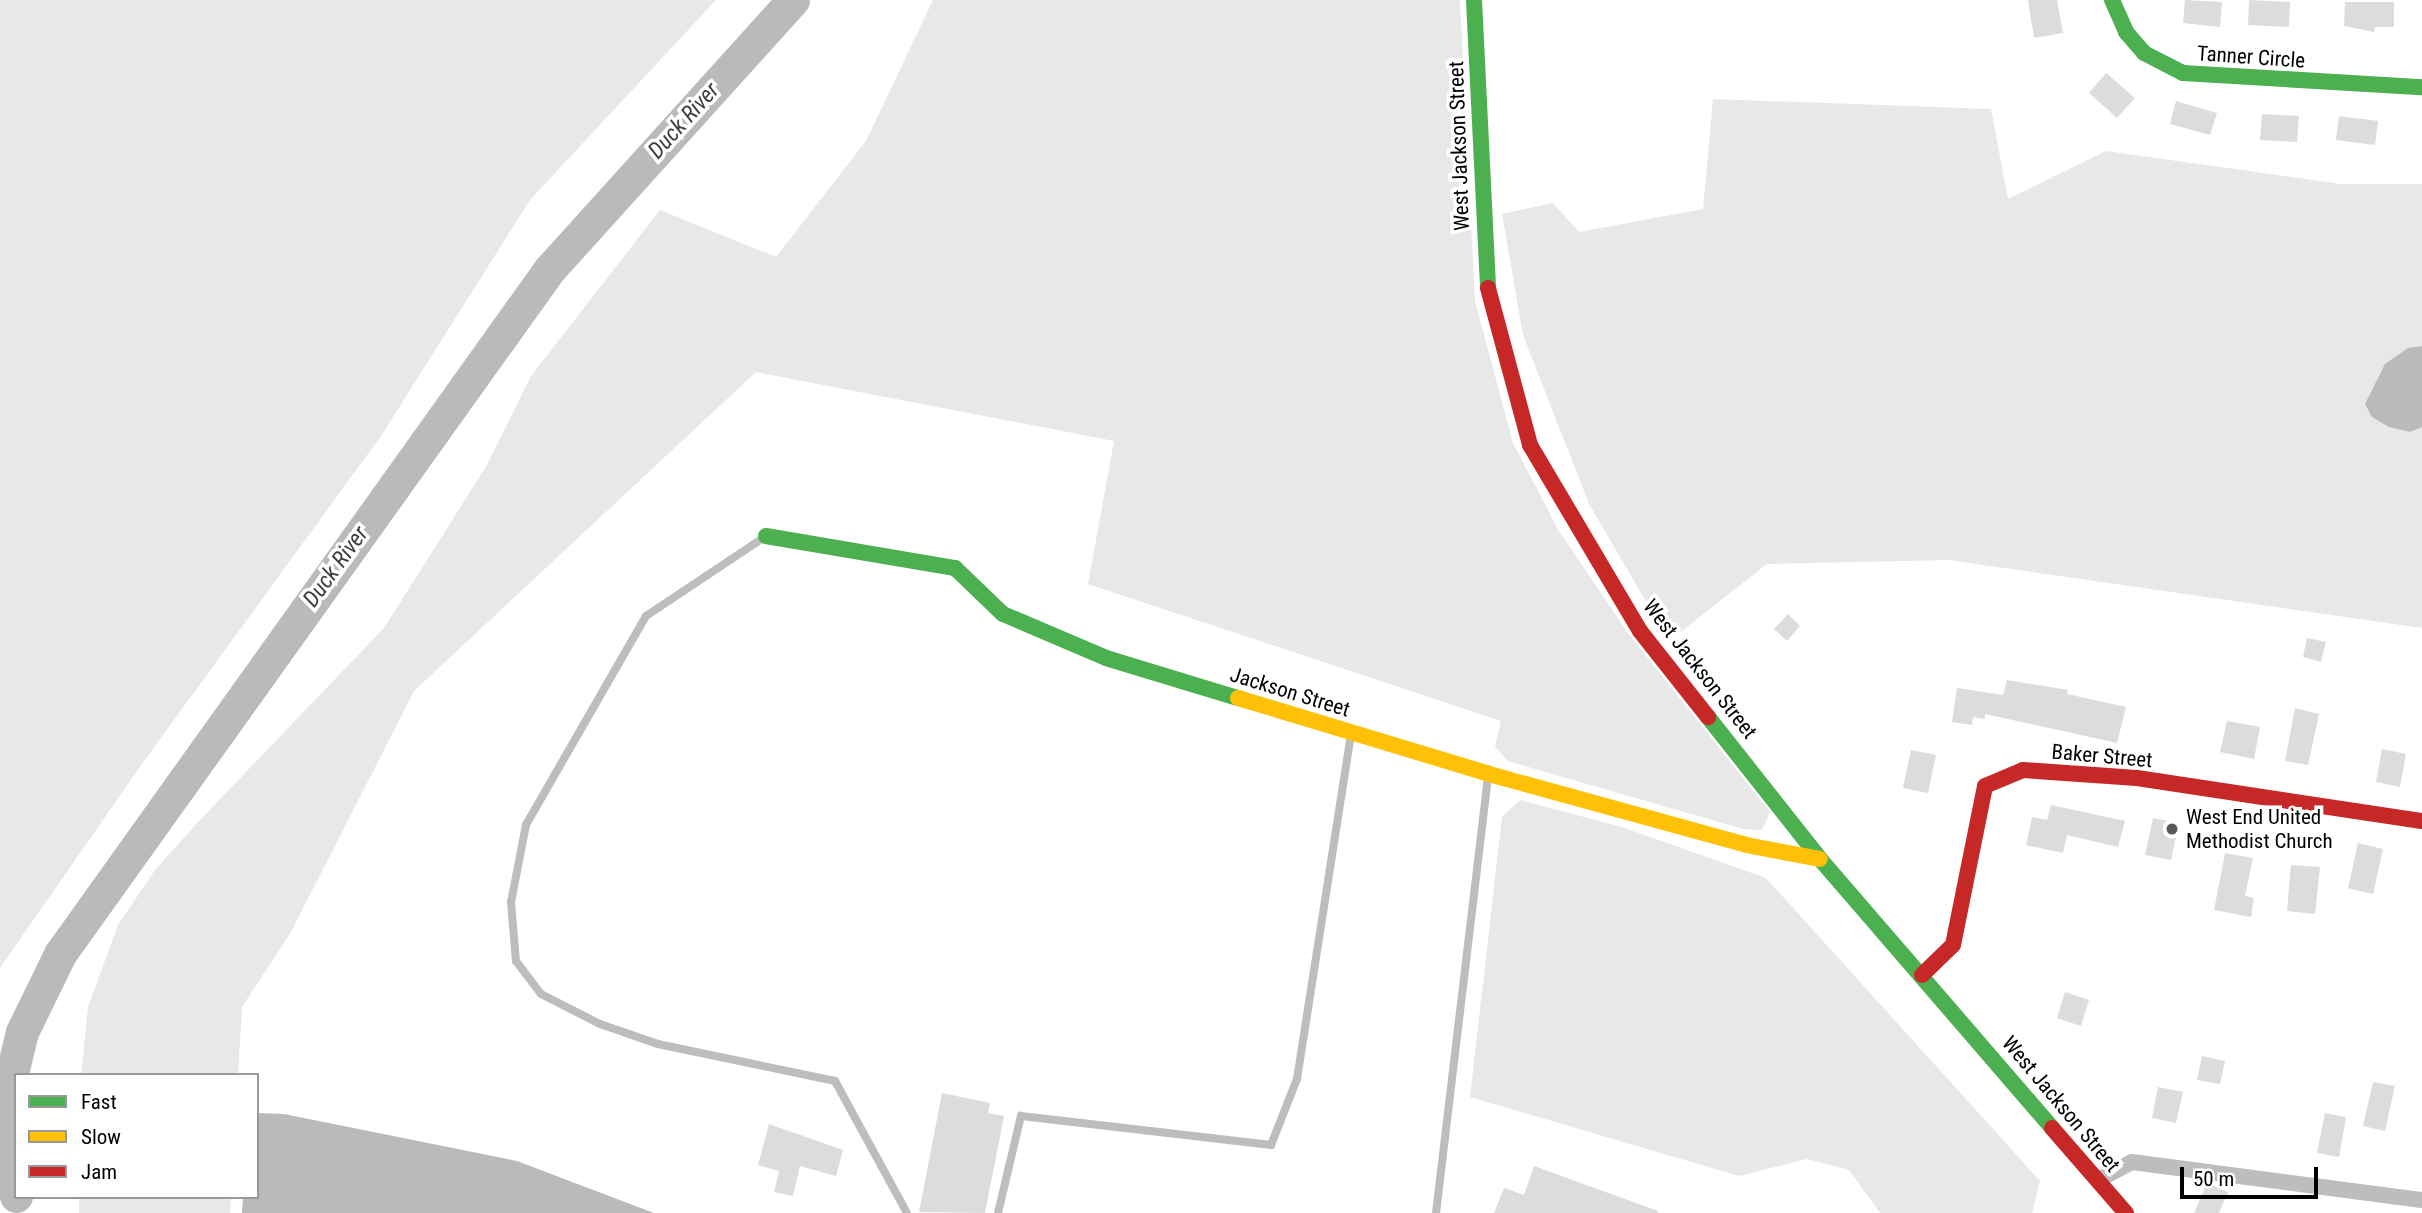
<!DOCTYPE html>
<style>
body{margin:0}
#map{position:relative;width:2422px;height:1213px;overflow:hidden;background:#fff;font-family:"Roboto Condensed",sans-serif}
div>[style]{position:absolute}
.green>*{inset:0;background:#e8e8e8}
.water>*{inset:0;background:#bababa}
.river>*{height:33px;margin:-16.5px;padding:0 16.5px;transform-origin:16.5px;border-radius:16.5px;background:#bababa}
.building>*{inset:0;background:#dcdcdc}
.lane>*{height:8px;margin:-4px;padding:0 4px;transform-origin:4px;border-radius:4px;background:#bdbdbd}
.street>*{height:16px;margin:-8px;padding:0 8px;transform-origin:8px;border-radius:8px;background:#bdbdbd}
.fast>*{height:16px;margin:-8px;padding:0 8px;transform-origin:8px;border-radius:8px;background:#4caf50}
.slow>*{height:16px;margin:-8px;padding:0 8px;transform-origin:8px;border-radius:8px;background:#ffc107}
.jam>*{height:16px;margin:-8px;padding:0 8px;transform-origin:8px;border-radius:8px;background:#c62828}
.dots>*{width:19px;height:19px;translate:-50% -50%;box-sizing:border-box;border:4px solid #fff;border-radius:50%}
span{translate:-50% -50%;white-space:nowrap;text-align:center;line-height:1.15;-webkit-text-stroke:7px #fff;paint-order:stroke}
.street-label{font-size:21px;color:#000}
.poi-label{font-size:21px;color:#000}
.left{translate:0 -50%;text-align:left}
.water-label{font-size:23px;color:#3e3e3e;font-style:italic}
.legend{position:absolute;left:14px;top:1073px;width:245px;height:126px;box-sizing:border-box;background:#fff;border:2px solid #999;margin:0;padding:9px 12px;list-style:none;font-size:21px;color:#000}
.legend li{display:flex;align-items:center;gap:14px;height:35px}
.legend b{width:35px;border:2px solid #999}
.scale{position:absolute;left:2180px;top:1167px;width:138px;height:32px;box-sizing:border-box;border:4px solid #000;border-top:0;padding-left:9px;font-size:21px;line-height:24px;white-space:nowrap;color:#000;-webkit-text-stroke:5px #fff;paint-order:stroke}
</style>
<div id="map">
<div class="green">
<div style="clip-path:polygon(0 0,716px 0,530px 200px,381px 436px,144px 761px,0 968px)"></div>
<div style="clip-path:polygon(933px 0,1460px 0,1475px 301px,1513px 443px,1559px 531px,1628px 633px,1770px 812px,1762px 830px,1743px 829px,1508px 761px,1495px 747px,1501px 721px,1088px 584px,1114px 441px,756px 372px,414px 691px,291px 932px,242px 1007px,238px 1075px,81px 1075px,88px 1007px,118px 925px,155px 870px,199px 821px,384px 628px,487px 465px,531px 376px,660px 210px,776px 257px,866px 141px)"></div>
<div style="clip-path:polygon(1713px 99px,1991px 109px,2008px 199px,2106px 151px,2341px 184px,2422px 184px,2422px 628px,1948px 560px,1767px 564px,1669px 641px,1589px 504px,1523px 335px,1502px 214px,1553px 203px,1579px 232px,1703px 209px)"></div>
<div style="clip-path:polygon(1520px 800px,1622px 827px,1766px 878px,2040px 1181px,2032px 1213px,1880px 1213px,1849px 1170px,1807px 1159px,1739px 1176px,1470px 1097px,1502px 817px)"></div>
<div style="clip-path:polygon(79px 1197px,231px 1197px,230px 1213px,79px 1213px)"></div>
</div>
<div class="water">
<div style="clip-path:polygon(2422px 346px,2422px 427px,2410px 432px,2389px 427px,2372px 417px,2365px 404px,2385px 364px,2408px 348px)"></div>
<div style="clip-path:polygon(257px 1113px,284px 1114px,517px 1161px,654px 1213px,242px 1213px,243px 1197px,257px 1197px)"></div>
</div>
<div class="river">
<div style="left:16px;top:1196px;width:82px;rotate:-99.8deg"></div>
<div style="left:2px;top:1115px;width:85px;rotate:-76.5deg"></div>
<div style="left:22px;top:1032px;width:87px;rotate:-64deg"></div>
<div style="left:60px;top:954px;width:841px;rotate:-54.44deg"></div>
<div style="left:549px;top:270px;width:364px;rotate:-47.9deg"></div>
</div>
<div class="building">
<div style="clip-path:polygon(2028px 0,2057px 0,2063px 33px,2034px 38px)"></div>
<div style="clip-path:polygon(2185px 0,2222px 2px,2220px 27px,2183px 23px)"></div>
<div style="clip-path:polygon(2249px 0,2290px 2px,2289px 27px,2248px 25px)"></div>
<div style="clip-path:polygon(2345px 2px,2394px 2px,2394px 27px,2375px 27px,2374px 32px,2344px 26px)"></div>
<div style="clip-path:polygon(2106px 73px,2135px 98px,2117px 118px,2089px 93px)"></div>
<div style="clip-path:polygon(2176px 101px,2217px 113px,2210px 135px,2170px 124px)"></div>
<div style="clip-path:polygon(2262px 114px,2299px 116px,2297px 142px,2260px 140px)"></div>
<div style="clip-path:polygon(2339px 116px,2378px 121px,2375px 145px,2336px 140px)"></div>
<div style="clip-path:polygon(1788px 614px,1800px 626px,1787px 641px,1774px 629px)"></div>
<div style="clip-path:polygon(2307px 638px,2326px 642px,2321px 662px,2303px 657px)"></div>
<div style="clip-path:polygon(2007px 680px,2068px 690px,2067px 694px,2126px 707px,2117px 743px,1985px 714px,1985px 719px,1973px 717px,1972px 725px,1952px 722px,1957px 688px,2003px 695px)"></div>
<div style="clip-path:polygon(2295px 708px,2319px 714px,2308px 765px,2285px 761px)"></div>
<div style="clip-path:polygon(2227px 721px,2260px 727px,2254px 759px,2220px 752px)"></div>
<div style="clip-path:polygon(2382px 749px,2406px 754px,2400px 787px,2376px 782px)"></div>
<div style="clip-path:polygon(1911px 750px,1936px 755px,1928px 793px,1903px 788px)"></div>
<div style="clip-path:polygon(2051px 805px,2125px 821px,2118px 847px,2067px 835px,2063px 853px,2026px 845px,2032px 817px,2047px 820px)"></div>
<div style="clip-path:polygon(2153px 818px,2179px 823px,2171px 860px,2145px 855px)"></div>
<div style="clip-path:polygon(2358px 843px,2383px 849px,2373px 894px,2348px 888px)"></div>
<div style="clip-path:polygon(2225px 853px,2253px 858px,2245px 896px,2254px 898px,2251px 917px,2214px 910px)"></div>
<div style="clip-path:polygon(2291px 865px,2320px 867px,2315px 914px,2287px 911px)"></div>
<div style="clip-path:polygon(2065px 992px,2089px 1000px,2081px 1026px,2057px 1018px)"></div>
<div style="clip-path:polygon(2202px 1056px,2225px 1061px,2220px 1084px,2197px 1080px)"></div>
<div style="clip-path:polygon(2373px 1082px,2395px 1086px,2385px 1131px,2363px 1126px)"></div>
<div style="clip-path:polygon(2158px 1087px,2183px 1092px,2176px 1123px,2152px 1118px)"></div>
<div style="clip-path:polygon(942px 1093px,990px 1103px,988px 1113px,1004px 1116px,985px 1213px,919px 1212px)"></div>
<div style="clip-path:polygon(2325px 1113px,2346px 1117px,2339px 1157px,2317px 1153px)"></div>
<div style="clip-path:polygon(769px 1124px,843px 1150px,836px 1176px,800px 1166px,793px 1196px,774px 1192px,779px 1171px,758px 1165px)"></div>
<div style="clip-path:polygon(1534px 1166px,1658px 1211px,1658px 1213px,1494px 1213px,1504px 1188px,1524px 1195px)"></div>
<div style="clip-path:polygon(2207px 1183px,2228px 1192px,2219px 1213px,2194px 1213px)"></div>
</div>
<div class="lane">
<div style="left:763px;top:538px;width:141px;rotate:146.3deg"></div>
<div style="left:646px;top:616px;width:241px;rotate:119.9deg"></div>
<div style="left:526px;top:825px;width:78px;rotate:101deg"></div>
<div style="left:511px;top:902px;width:59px;rotate:85.2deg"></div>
<div style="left:516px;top:961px;width:41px;rotate:52.9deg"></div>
<div style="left:541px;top:994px;width:66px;rotate:27deg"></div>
<div style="left:600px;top:1024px;width:61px;rotate:19deg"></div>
<div style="left:658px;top:1044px;width:181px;rotate:11.8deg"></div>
<div style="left:835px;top:1081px;width:150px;rotate:61.4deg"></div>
<div style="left:998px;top:1213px;width:100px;rotate:-76.7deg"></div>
<div style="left:1021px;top:1116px;width:252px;rotate:6.6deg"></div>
<div style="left:1271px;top:1145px;width:71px;rotate:-68.5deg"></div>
<div style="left:1297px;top:1079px;width:347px;rotate:-81.1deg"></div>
<div style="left:1436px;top:1213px;width:439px;rotate:-83.2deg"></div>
</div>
<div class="street">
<div style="left:2098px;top:1180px;width:38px;rotate:-28deg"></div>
<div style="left:2132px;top:1162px;width:292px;rotate:7.5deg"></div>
</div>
<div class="fast">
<div style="left:1474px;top:0;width:288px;rotate:87.2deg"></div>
<div style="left:2112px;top:0;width:35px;rotate:66deg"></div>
<div style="left:2126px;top:32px;width:28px;rotate:49deg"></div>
<div style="left:2144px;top:53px;width:44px;rotate:27.1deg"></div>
<div style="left:2183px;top:73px;width:239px;rotate:3.4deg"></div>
<div style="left:766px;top:536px;width:192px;rotate:9.6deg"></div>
<div style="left:955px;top:568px;width:66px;rotate:43.8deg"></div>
<div style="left:1003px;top:614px;width:112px;rotate:23.1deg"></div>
<div style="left:1106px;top:658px;width:138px;rotate:16.9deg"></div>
<div style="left:1708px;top:717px;width:181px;rotate:51.7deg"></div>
<div style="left:1820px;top:859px;width:355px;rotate:49.2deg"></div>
</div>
<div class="slow">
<div style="left:1238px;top:698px;width:262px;rotate:16.8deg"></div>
<div style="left:1489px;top:774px;width:267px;rotate:15.4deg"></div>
<div style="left:1746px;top:845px;width:75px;rotate:10.7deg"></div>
</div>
<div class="jam">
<div style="left:1488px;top:288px;width:163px;rotate:75deg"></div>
<div style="left:1530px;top:445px;width:216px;rotate:59.4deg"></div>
<div style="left:1640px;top:631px;width:110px;rotate:51.7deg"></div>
<div style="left:1922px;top:975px;width:43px;rotate:-44.1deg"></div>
<div style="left:1953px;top:945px;width:162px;rotate:-78.6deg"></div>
<div style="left:1985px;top:786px;width:41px;rotate:-22.8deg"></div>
<div style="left:2023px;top:770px;width:114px;rotate:4deg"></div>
<div style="left:2137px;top:778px;width:288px;rotate:8.6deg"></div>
<div style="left:2052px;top:1128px;width:113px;rotate:49deg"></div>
</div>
<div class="dots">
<div style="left:2172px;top:829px;background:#595959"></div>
</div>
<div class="street-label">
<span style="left:2251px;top:57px;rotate:4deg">Tanner Circle</span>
<span style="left:1459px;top:146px;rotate:-92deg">West Jackson Street</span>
<span style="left:1700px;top:669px;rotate:52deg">West Jackson Street</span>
<span style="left:1290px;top:692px;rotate:17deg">Jackson Street</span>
<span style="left:2102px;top:756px;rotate:5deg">Baker Street</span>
<span style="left:2061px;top:1104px;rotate:50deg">West Jackson Street</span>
</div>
<div class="poi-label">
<span class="left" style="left:2186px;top:829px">West End United<br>Methodist Church</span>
</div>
<div class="water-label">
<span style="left:684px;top:121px;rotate:-48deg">Duck River</span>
<span style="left:336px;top:567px;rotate:-54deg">Duck River</span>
</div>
<ul class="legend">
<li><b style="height:9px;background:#4caf50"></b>Fast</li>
<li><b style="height:9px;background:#ffc107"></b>Slow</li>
<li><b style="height:9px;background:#c62828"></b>Jam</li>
</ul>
<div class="scale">50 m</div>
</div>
